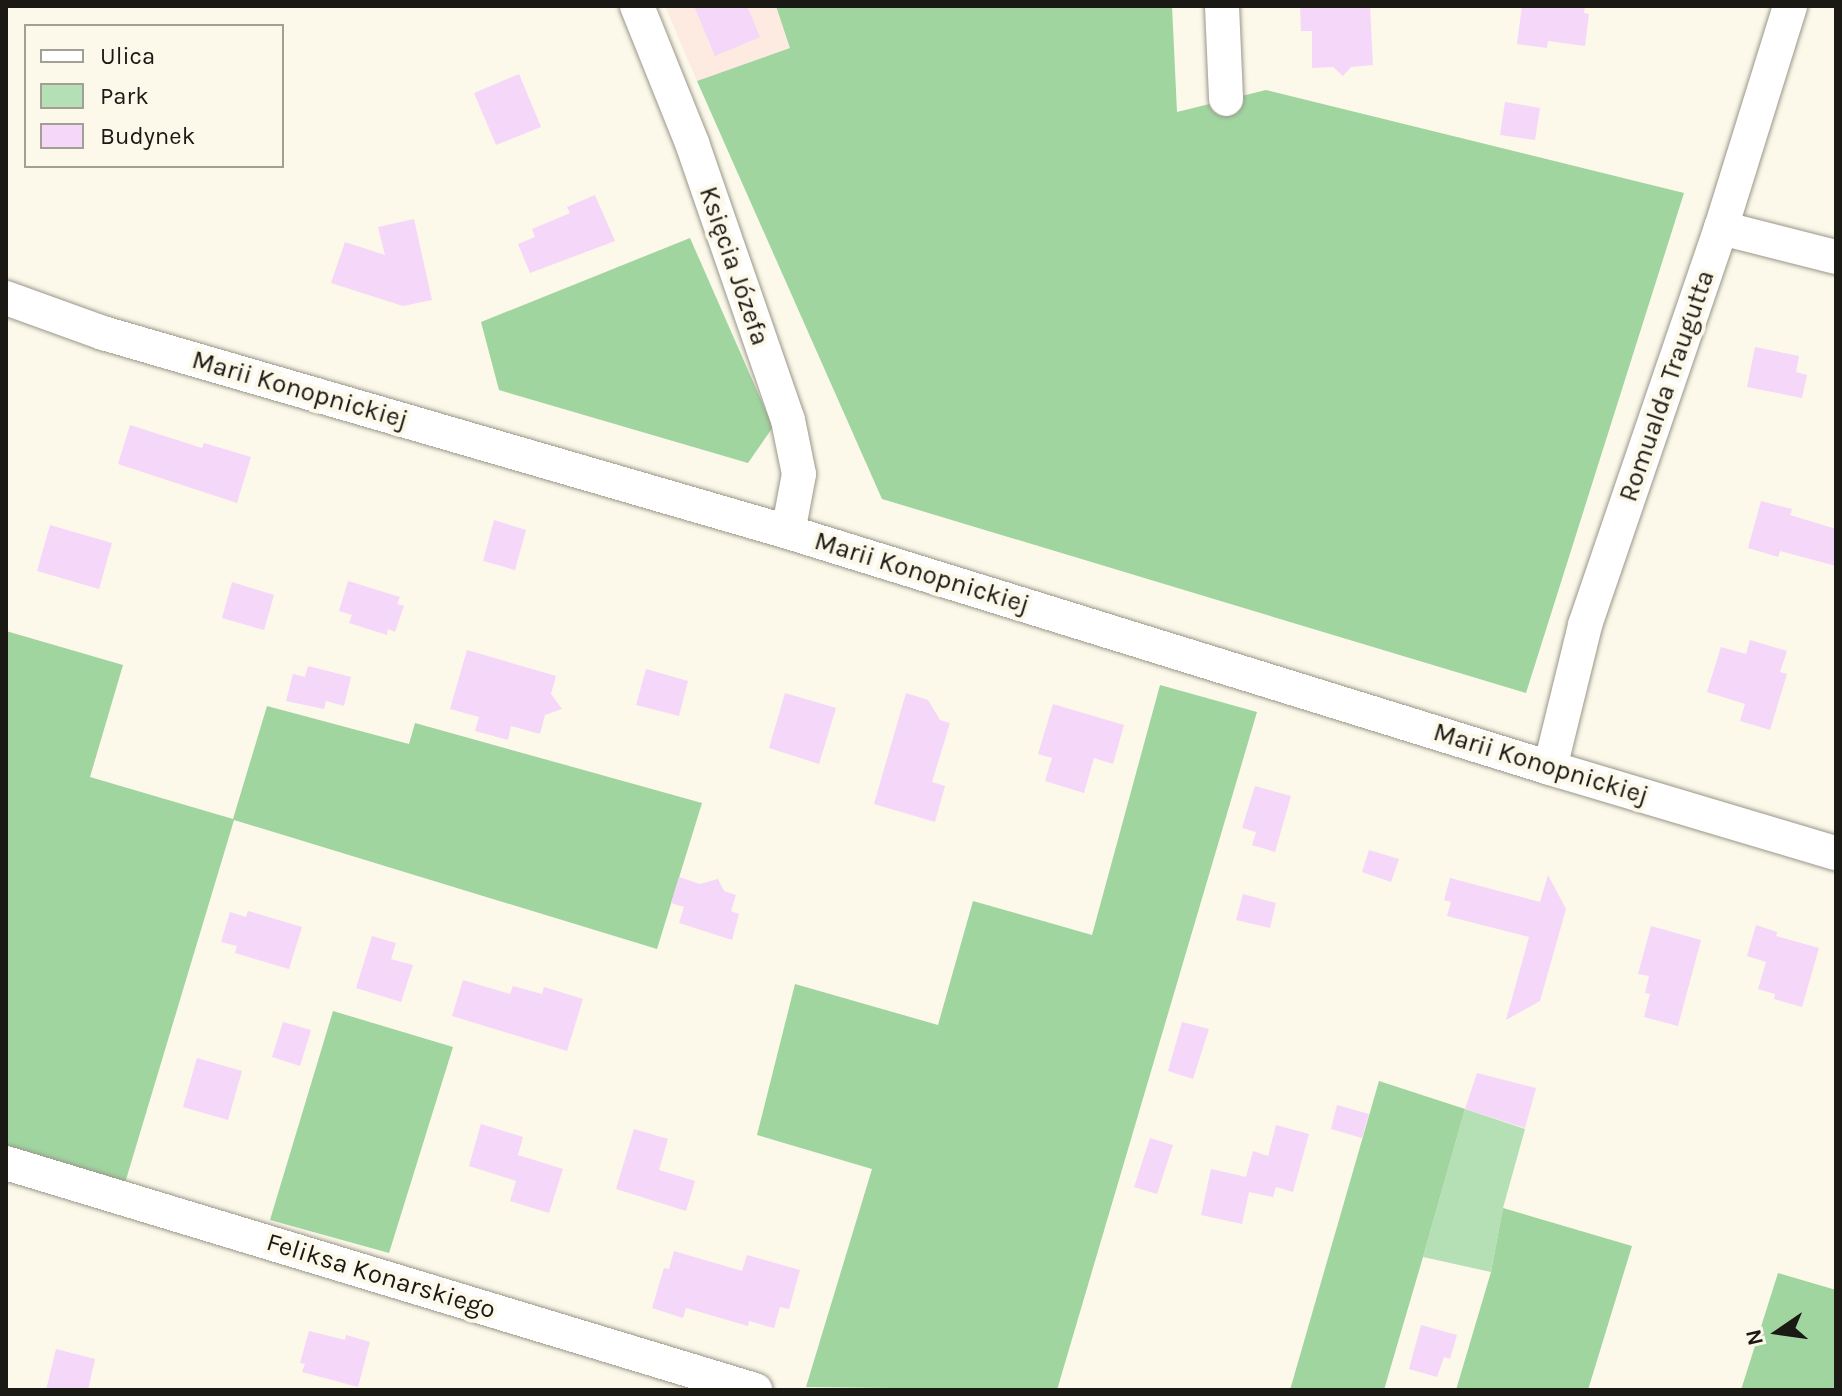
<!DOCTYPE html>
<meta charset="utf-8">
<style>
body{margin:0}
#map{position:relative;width:1842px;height:1396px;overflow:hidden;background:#fcf8ea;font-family:Karla,sans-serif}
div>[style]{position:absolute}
.commercial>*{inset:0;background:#fdeae1}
.green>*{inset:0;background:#b5dfb4}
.forest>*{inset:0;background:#a0d5a0}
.building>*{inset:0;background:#f5d7f9}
.roads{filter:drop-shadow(0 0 2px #9a9789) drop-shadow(0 0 2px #9a9789)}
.minor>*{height:34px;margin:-17px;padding:0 17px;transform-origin:17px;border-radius:17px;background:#fff}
span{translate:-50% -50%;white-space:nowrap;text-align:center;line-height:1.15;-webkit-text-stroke:8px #fcf8ea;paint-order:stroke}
.street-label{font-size:26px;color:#1a1914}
.frame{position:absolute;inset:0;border:8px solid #1a1914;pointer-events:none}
.legend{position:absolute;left:24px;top:24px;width:260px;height:144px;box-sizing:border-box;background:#fcf8ea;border:2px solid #a29f94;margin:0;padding:10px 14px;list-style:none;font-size:24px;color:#1a1914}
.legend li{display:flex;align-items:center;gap:16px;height:40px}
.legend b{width:40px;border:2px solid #a29f94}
.north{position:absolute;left:1738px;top:1292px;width:80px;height:80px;-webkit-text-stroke:6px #fcf8ea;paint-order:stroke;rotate:257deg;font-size:22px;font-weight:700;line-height:32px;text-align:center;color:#1a1914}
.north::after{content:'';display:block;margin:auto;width:28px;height:36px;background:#1a1914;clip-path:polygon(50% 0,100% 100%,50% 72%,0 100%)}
</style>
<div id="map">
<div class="commercial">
<div style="clip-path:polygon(665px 6px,776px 6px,791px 48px,697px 81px)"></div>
</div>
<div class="green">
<div style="clip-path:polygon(1465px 1109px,1525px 1129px,1503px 1208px,1491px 1272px,1423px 1257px)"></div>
</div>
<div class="forest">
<div style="clip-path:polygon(776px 6px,1172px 6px,1177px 112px,1266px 90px,1684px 193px,1526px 693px,882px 499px,697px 81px,790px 48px)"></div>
<div style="clip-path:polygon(690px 238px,773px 427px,748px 463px,499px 390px,481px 322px)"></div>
<div style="clip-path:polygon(6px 631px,123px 665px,90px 777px,233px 819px,267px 706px,409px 744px,415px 723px,702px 803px,657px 949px,234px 820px,125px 1183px,6px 1149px)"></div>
<div style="clip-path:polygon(1160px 685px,1257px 712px,1057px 1390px,806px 1387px,872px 1169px,757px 1135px,795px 984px,938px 1025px,973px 901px,1092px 935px)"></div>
<div style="clip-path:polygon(333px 1011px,453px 1047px,389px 1253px,270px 1220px)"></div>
<div style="clip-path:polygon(1379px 1081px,1465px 1109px,1423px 1257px,1384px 1390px,1290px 1390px)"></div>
<div style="clip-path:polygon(1503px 1208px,1632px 1246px,1588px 1390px,1456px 1390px,1491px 1272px)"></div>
<div style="clip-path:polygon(1778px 1273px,1836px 1290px,1836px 1390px,1741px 1390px)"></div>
</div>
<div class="building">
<div style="clip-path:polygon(694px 6px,747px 6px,760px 37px,715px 56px)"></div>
<div style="clip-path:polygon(1300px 6px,1370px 6px,1373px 65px,1351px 67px,1343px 76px,1333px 67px,1312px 68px,1312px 31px,1301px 31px)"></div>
<div style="clip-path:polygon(1522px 6px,1585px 6px,1584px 13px,1589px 14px,1585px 46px,1548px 41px,1547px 48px,1517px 44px)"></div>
<div style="clip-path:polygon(519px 74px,541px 127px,496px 145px,474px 93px)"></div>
<div style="clip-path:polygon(1505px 102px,1540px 108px,1535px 140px,1500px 135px)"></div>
<div style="clip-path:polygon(595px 195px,615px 241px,530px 273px,518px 244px,535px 237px,532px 229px,570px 213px,567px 207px)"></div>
<div style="clip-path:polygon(414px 219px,432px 300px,403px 306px,331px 283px,345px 242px,385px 255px,378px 227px)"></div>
<div style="clip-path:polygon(1755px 347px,1799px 356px,1796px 372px,1807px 375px,1802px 398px,1747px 387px)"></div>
<div style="clip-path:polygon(130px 425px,202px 448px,204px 443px,251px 457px,237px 503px,118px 464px)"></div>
<div style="clip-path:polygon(1761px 501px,1792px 509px,1790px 515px,1836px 529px,1836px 566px,1780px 551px,1778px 557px,1748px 548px)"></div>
<div style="clip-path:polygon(494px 520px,526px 530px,515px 570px,483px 561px)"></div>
<div style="clip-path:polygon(50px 525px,112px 543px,99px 589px,37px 571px)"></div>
<div style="clip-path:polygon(348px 581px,400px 597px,397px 604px,404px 606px,395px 632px,388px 629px,387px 635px,349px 623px,352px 615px,339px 611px)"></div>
<div style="clip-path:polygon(232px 582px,274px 595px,264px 630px,222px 618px)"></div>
<div style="clip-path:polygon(1750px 640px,1787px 651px,1780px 672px,1787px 674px,1770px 730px,1740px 721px,1745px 704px,1707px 692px,1721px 647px,1746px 654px)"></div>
<div style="clip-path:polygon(467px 650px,556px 676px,551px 694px,562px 709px,545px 715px,540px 734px,511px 726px,508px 740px,475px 731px,479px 717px,450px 709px)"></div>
<div style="clip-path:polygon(308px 666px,351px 677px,344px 706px,326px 701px,324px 709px,286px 701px,293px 674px,305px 677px)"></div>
<div style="clip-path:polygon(646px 669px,688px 681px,679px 716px,636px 705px)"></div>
<div style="clip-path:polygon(785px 693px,836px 708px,819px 764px,769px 748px)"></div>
<div style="clip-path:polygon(906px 693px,928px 700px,940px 720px,950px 723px,932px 782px,945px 786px,935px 822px,874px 804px)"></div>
<div style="clip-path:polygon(1053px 704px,1124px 725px,1113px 764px,1094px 758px,1084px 793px,1045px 781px,1052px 758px,1038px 754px)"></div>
<div style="clip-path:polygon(1255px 786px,1291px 796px,1275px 852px,1252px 845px,1256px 832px,1242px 828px)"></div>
<div style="clip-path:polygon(1369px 850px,1399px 859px,1391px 882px,1362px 872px)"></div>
<div style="clip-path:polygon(1548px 875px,1566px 909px,1540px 1001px,1506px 1020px,1529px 937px,1447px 916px,1451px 902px,1444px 900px,1450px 878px,1540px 902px)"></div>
<div style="clip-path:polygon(679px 877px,700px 884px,718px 879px,724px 891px,736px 895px,731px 911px,739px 914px,732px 940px,679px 923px,684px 907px,671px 903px)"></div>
<div style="clip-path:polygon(1243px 894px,1276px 903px,1270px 928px,1236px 920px)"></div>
<div style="clip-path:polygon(248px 911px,302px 927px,289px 969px,235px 953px,237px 946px,221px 942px,230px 912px,246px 917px)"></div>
<div style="clip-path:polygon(1756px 925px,1777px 932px,1776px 936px,1819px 948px,1802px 1007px,1774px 999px,1775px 994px,1758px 989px,1766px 962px,1747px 956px)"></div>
<div style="clip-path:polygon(1651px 926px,1701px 940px,1678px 1026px,1644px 1017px,1650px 994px,1645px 993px,1649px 976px,1638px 974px)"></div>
<div style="clip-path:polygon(372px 936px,396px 943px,391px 959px,413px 965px,401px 1002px,356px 988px)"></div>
<div style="clip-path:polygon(463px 980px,510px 994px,513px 986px,542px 994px,544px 987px,583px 999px,567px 1051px,452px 1016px)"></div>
<div style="clip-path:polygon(283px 1022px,311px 1030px,300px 1066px,272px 1057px)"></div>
<div style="clip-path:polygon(1182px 1022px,1209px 1029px,1193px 1079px,1168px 1071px)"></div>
<div style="clip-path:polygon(197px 1058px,242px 1071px,228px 1120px,183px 1107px)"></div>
<div style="clip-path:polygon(1477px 1073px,1536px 1088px,1525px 1128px,1465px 1109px)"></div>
<div style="clip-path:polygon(1337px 1105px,1369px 1114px,1362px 1138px,1331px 1129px)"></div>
<div style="clip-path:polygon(481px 1124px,523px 1137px,518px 1155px,563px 1169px,549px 1213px,510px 1201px,516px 1181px,469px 1166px)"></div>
<div style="clip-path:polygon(1276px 1125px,1309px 1134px,1293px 1192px,1276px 1187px,1273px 1197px,1249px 1192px,1242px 1224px,1201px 1215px,1211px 1169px,1246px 1177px,1253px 1151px,1268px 1156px)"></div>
<div style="clip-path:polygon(634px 1129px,668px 1139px,659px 1170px,695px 1181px,686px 1211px,616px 1189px)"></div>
<div style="clip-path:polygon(1150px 1138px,1173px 1145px,1157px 1194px,1134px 1187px)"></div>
<div style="clip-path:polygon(674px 1251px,742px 1271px,747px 1255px,800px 1270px,789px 1309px,780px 1307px,774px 1328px,749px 1321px,748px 1326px,686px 1308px,683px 1318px,652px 1308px,664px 1268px,669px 1269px)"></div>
<div style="clip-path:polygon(1421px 1325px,1457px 1335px,1450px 1359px,1444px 1357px,1437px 1377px,1409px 1369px)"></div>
<div style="clip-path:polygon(309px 1331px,345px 1340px,346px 1335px,370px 1342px,358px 1387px,302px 1372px,305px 1364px,300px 1363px)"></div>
<div style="clip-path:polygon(56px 1349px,95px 1359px,88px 1390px,46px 1390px)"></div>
</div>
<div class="roads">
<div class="minor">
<div style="left:637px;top:6px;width:148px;rotate:68.1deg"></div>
<div style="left:692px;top:143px;width:293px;rotate:70.9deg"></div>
<div style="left:788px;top:420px;width:55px;rotate:78.5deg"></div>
<div style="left:799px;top:474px;width:59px;rotate:100.7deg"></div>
<div style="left:1222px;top:6px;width:93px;rotate:87.5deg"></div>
<div style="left:1721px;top:228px;width:119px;rotate:14.2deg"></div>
<div style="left:6px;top:298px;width:103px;rotate:19.8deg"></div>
<div style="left:103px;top:333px;width:713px;rotate:16.2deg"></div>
<div style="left:788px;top:532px;width:798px;rotate:17.21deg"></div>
<div style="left:1550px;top:768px;width:298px;rotate:16.6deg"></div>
<div style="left:1550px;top:768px;width:147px;rotate:-76.2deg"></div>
<div style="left:1585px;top:625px;width:420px;rotate:-71.1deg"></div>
<div style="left:1721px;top:228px;width:232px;rotate:-72.7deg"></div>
<div style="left:6px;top:1163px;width:783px;rotate:16.86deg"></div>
</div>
</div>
<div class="street-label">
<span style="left:734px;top:266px;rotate:71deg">Księcia Józefa</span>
<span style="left:1667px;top:386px;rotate:-71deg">Romualda Traugutta</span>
<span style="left:300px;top:390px;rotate:16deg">Marii Konopnickiej</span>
<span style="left:922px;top:573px;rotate:17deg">Marii Konopnickiej</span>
<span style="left:1541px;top:764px;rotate:17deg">Marii Konopnickiej</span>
<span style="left:381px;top:1276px;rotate:17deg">Feliksa Konarskiego</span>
</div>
<div class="frame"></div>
<ul class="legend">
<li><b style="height:10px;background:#fff"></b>Ulica</li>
<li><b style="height:22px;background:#b5dfb4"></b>Park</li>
<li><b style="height:22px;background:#f5d7f9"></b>Budynek</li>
</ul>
<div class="north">N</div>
</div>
